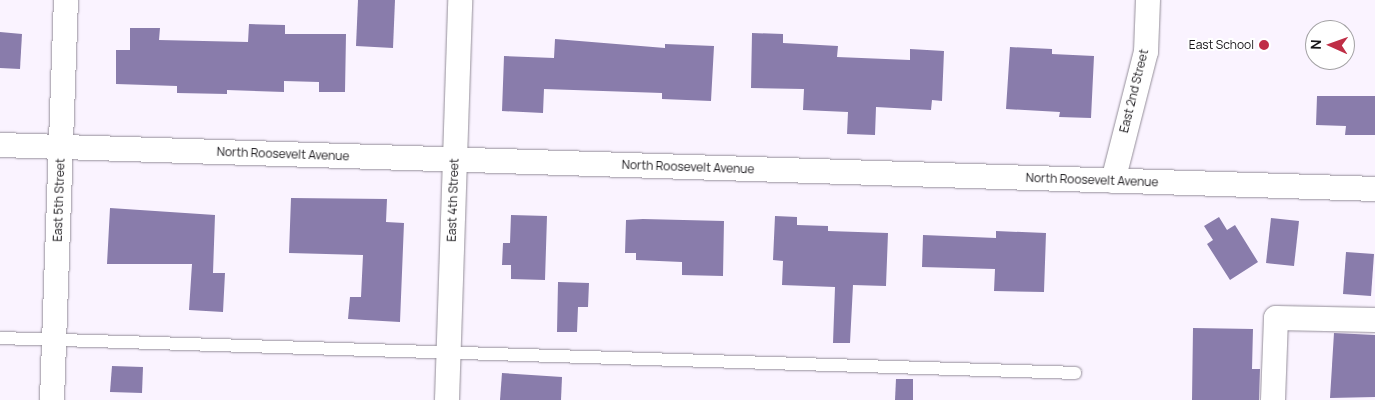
<!DOCTYPE html>
<style>
body{margin:0}
#map{position:relative;width:1375px;height:400px;overflow:hidden;background:#faf3ff;font-family:Manrope,sans-serif}
div>[style]{position:absolute}
.building>*{inset:0;background:#897cab}
.roads{filter:drop-shadow(0 0 1px #958f9a) drop-shadow(0 0 1px #958f9a)}
.service>*{height:12px;margin:-6px;padding:0 6px;transform-origin:6px;border-radius:6px;background:#fff}
.minor>*{height:24px;margin:-12px;padding:0 12px;transform-origin:12px;border-radius:12px;background:#fff}
.dots>*{width:14px;height:14px;translate:-50% -50%;box-sizing:border-box;border:2px solid #fff;border-radius:50%}
span{translate:-50% -50%;white-space:nowrap;text-align:center;line-height:1.15;-webkit-text-stroke:4px #fff;paint-order:stroke}
.poi-label{font-size:12px;color:#161418}
.right{translate:-100% -50%;text-align:right}
.street-label{font-size:12px;color:#161418}
.north{position:absolute;left:1305px;top:20px;width:50px;height:50px;box-sizing:border-box;background:#fff;border:1px solid #a2a1a3;border-radius:50%;rotate:272deg;font-size:14px;font-weight:700;line-height:20px;text-align:center;color:#161418}
.north::after{content:'';display:block;margin:auto;width:18px;height:22px;background:#bf2e46;clip-path:polygon(50% 0,100% 100%,50% 72%,0 100%)}
</style>
<div id="map">
<div class="building">
<div style="clip-path:polygon(358px 0,395px 0,393px 48px,356px 46px)"></div>
<div style="clip-path:polygon(249px 24px,285px 25px,285px 34px,346px 34px,345px 92px,319px 92px,319px 82px,284px 81px,284px 92px,227px 90px,227px 94px,177px 93px,177px 86px,116px 84px,116px 50px,130px 50px,130px 28px,160px 28px,159px 40px,248px 42px)"></div>
<div style="clip-path:polygon(0 32px,22px 34px,20px 69px,0 68px)"></div>
<div style="clip-path:polygon(752px 33px,783px 34px,783px 43px,838px 46px,837px 57px,910px 60px,910px 49px,944px 51px,942px 101px,932px 100px,931px 110px,876px 107px,875px 135px,847px 134px,848px 112px,803px 110px,804px 89px,751px 88px)"></div>
<div style="clip-path:polygon(555px 39px,665px 48px,665px 44px,714px 46px,711px 101px,662px 99px,662px 93px,544px 89px,543px 113px,502px 111px,504px 56px,554px 58px)"></div>
<div style="clip-path:polygon(1010px 47px,1052px 49px,1052px 54px,1094px 56px,1091px 118px,1059px 117px,1060px 112px,1006px 109px)"></div>
<div style="clip-path:polygon(1317px 96px,1375px 96px,1375px 135px,1345px 135px,1346px 126px,1316px 125px)"></div>
<div style="clip-path:polygon(291px 198px,387px 199px,386px 222px,404px 223px,400px 322px,348px 319px,350px 297px,361px 297px,363px 255px,289px 253px)"></div>
<div style="clip-path:polygon(110px 208px,215px 215px,213px 273px,225px 273px,223px 312px,189px 310px,192px 264px,107px 264px)"></div>
<div style="clip-path:polygon(511px 215px,547px 216px,545px 280px,511px 279px,511px 265px,502px 265px,503px 243px,510px 243px)"></div>
<div style="clip-path:polygon(775px 216px,797px 217px,797px 225px,828px 226px,828px 231px,888px 233px,886px 286px,853px 285px,850px 343px,833px 343px,835px 287px,782px 285px,783px 261px,773px 260px)"></div>
<div style="clip-path:polygon(1219px 217px,1227px 230px,1235px 225px,1258px 262px,1230px 280px,1207px 244px,1213px 240px,1204px 226px)"></div>
<div style="clip-path:polygon(1271px 218px,1299px 221px,1294px 266px,1266px 263px)"></div>
<div style="clip-path:polygon(643px 219px,724px 221px,723px 276px,682px 275px,682px 262px,636px 260px,636px 253px,625px 253px,626px 220px)"></div>
<div style="clip-path:polygon(996px 231px,1046px 233px,1044px 292px,994px 291px,995px 269px,922px 267px,923px 235px,996px 238px)"></div>
<div style="clip-path:polygon(1346px 252px,1374px 254px,1371px 296px,1343px 294px)"></div>
<div style="clip-path:polygon(558px 282px,589px 283px,588px 307px,578px 307px,577px 332px,557px 332px)"></div>
<div style="clip-path:polygon(1193px 328px,1253px 329px,1252px 369px,1260px 369px,1259px 400px,1192px 400px)"></div>
<div style="clip-path:polygon(1334px 333px,1375px 335px,1375px 397px,1330px 398px)"></div>
<div style="clip-path:polygon(112px 366px,143px 367px,142px 393px,110px 392px)"></div>
<div style="clip-path:polygon(502px 373px,562px 377px,561px 400px,500px 400px)"></div>
<div style="clip-path:polygon(896px 379px,913px 379px,913px 400px,895px 400px)"></div>
</div>
<div class="roads">
<div class="service">
<div style="left:0;top:338px;width:1076px;rotate:1.86deg"></div>
</div>
<div class="minor">
<div style="left:0;top:145px;width:1376px;rotate:1.83deg"></div>
<div style="left:1113px;top:181px;width:133px;rotate:-75.7deg"></div>
<div style="left:1146px;top:52px;width:52px;rotate:-87.8deg"></div>
<div style="left:52px;top:400px;width:400px;rotate:-88deg"></div>
<div style="left:447px;top:400px;width:400px;rotate:-88.1deg"></div>
<div style="left:1273px;top:400px;width:82px;rotate:-87.9deg"></div>
<div style="left:1276px;top:318px;width:99px;rotate:1.2deg"></div>
</div>
</div>
<div class="dots">
<div style="left:1264px;top:45px;background:#bf2e46"></div>
</div>
<div class="poi-label">
<span class="right" style="left:1254px;top:45px">East School</span>
</div>
<div class="street-label">
<span style="left:1134px;top:91px;rotate:-76deg">East 2nd Street</span>
<span style="left:283px;top:154px;rotate:2deg">North Roosevelt Avenue</span>
<span style="left:688px;top:167px;rotate:2deg">North Roosevelt Avenue</span>
<span style="left:1092px;top:180px;rotate:2deg">North Roosevelt Avenue</span>
<span style="left:59px;top:200px;rotate:-88deg">East 5th Street</span>
<span style="left:453px;top:200px;rotate:-88deg">East 4th Street</span>
</div>
<div class="north">N</div>
</div>
